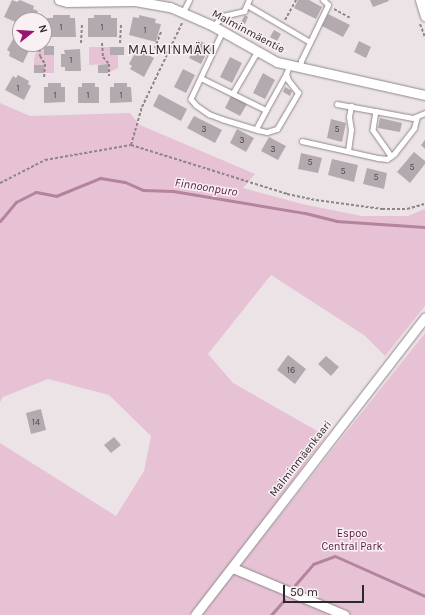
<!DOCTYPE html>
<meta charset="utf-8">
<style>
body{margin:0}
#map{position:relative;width:425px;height:615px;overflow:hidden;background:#ece3e7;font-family:Karla,sans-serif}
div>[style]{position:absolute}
.green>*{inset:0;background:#e6c2d4}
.stream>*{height:3px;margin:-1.5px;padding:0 1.5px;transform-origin:1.5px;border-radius:1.5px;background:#b4839c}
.building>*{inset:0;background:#b3aaaf}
.path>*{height:2px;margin-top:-1px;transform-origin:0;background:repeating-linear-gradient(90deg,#8d8789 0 3px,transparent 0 5px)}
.roads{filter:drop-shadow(0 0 1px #8f878b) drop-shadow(0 0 1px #8f878b)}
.lane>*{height:4.5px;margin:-2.25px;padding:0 2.25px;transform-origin:2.25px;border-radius:2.25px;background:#fff}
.street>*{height:9px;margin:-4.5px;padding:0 4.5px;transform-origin:4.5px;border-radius:4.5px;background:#fff}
span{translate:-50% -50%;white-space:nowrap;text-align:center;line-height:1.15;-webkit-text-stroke:3px #f9f0f4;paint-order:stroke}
.number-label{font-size:9px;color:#4e494b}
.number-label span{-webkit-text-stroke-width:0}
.street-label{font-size:11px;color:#2c292a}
.park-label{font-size:11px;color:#55183d}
.water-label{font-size:12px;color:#571b3f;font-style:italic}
.quarter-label{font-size:13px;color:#2c292a;letter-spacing:1px}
.north{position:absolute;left:12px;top:12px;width:40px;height:40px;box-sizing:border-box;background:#f9f0f4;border:1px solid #a7a0a3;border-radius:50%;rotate:73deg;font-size:11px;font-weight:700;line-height:16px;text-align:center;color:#2c292a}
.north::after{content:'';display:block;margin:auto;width:14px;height:18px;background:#98166c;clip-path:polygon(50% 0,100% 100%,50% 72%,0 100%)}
.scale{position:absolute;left:283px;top:585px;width:81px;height:18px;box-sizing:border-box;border:2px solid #2c292a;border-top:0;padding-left:5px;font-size:12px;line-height:14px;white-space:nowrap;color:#2c292a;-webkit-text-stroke:3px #f9f0f4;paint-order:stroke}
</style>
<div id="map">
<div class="green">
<div style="clip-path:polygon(38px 46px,44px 46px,45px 55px,54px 55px,54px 73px,44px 73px,44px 65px,34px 65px,34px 59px)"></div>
<div style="clip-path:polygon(89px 47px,110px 47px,111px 55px,118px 55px,118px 68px,108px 73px,107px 64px,89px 65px)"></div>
<div style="clip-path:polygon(0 103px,30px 116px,130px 113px,140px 125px,255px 174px,243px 188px,302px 204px,362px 216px,408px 216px,425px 209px,425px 306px,385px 356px,364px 335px,271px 275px,208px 354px,233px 383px,326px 436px,230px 565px,189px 615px,0 615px,0 443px,116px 516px,144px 471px,151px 436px,109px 395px,48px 379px,3px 397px,0 402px)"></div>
<div style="clip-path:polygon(425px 333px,425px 615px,201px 615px)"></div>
</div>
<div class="stream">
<div style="left:0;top:221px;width:25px;rotate:-50deg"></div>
<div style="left:16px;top:202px;width:22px;rotate:-27deg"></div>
<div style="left:36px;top:192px;width:20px;rotate:11deg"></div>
<div style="left:56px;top:196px;width:48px;rotate:-22.2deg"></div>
<div style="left:100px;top:178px;width:25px;rotate:9deg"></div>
<div style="left:125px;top:182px;width:20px;rotate:24deg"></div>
<div style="left:143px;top:190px;width:30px;rotate:2deg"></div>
<div style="left:173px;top:191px;width:134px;rotate:9.5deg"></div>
<div style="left:305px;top:213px;width:32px;rotate:14deg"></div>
<div style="left:336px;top:221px;width:89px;rotate:3.9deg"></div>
<div style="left:295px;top:585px;width:28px;rotate:-49deg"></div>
<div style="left:313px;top:564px;width:23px;rotate:-20deg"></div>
<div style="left:335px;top:556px;width:98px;rotate:24deg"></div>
<div style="left:271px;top:615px;width:20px;rotate:-49deg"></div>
</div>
<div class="building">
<div style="clip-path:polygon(12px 0,17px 2px,20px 0,34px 6px,33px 9px,38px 11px,34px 20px,20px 20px,20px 24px,4px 17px)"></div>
<div style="clip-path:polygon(298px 0,309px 0,322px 7px,316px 19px,294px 8px)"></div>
<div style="clip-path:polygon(370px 0,388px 0,389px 1px,373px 7px)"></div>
<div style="clip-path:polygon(328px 14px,350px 25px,343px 37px,322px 26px)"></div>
<div style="clip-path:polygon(53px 15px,70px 15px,70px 18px,75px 18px,76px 37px,47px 37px,47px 18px,53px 18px)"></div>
<div style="clip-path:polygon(94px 15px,111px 15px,111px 18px,117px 18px,117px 37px,88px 37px,88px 18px,94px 18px)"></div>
<div style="clip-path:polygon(139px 15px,156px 19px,155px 23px,161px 24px,156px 42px,129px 35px,133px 17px,139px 18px)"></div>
<div style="clip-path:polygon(245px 15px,248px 17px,245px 24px,241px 22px)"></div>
<div style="clip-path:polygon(274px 30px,281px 34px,277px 41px,270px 37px)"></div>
<div style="clip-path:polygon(18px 37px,20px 38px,20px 44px,32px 44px,23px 63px,9px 56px,10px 52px,7px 50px,13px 39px,16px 41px)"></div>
<div style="clip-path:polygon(198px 40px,210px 46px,201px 64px,189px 58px)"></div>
<div style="clip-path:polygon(359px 41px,371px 47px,366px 58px,354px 52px)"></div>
<div style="clip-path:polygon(44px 46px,54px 46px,54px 55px,44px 55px)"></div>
<div style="clip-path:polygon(110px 47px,124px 47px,124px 55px,110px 55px)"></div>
<div style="clip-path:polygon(80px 49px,81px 71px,65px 71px,65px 67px,61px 67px,61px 54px,65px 54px,64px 50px)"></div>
<div style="clip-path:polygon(140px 51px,154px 58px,144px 77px,130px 69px,132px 66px,129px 64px,135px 53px,138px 54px)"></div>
<div style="clip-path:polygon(230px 57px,242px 63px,232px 83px,220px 77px)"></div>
<div style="clip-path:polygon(108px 64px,108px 73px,98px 73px,98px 65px)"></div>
<div style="clip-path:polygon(34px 65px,44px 65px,44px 73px,34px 73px)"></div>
<div style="clip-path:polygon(183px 69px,195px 75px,186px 93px,174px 87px)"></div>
<div style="clip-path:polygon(263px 73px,275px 80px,265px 99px,253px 93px)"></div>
<div style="clip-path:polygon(18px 75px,29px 81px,28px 84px,31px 86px,24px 100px,5px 90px,13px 76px,16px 78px)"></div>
<div style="clip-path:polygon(48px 83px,61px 83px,61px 87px,65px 87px,65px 102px,44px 103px,44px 87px,48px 87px)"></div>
<div style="clip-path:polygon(82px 83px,95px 83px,95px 87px,99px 87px,99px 103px,78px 103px,78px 87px,82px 87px)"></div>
<div style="clip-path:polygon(114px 83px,127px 83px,127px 87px,131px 87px,132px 102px,110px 103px,110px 87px,114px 87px)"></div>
<div style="clip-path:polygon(285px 87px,292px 91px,290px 96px,283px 92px)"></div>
<div style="clip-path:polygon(159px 94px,187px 109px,181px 121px,153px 106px)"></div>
<div style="clip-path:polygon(231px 96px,247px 104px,240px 116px,225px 108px)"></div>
<div style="clip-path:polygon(194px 116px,222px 130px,215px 143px,187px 128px)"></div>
<div style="clip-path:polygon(380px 118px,402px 123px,400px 132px,378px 128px)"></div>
<div style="clip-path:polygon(331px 119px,346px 123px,342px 142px,327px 138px)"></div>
<div style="clip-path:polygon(237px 129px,254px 138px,246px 152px,230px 143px)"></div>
<div style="clip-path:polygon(269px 137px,286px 146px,278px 160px,261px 151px)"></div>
<div style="clip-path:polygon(425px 140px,425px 149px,421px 145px)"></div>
<div style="clip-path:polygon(414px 152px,425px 161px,425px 164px,410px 183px,397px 172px)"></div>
<div style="clip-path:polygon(301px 153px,322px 158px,318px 173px,298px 169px)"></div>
<div style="clip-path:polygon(332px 159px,358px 165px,354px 182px,328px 175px)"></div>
<div style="clip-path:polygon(367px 168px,387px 173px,384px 189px,363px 184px)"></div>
<div style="clip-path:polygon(288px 355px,306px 369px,295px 384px,277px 370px)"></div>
<div style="clip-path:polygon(326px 356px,339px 367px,331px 376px,318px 364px)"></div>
<div style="clip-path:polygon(41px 409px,46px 430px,31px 434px,26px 413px)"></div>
<div style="clip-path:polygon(114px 437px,121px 445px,111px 453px,104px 445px)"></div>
</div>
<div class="path">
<div style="left:334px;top:9px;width:18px;rotate:29deg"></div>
<div style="left:285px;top:20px;width:23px;rotate:-61deg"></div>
<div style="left:420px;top:24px;width:14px;rotate:69deg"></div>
<div style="left:161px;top:32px;width:17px;rotate:111deg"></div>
<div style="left:155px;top:48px;width:13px;rotate:23deg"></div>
<div style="left:81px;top:43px;width:18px;rotate:-87deg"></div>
<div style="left:102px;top:43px;width:14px;rotate:86deg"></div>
<div style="left:103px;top:57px;width:9px;rotate:49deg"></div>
<div style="left:109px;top:64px;width:12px;rotate:90deg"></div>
<div style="left:120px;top:43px;width:20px;rotate:-87deg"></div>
<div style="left:39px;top:44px;width:12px;rotate:85deg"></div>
<div style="left:40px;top:56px;width:9px;rotate:58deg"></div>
<div style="left:45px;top:64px;width:15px;rotate:94deg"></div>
<div style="left:131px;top:145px;width:40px;rotate:-74deg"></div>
<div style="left:142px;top:107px;width:93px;rotate:-64.5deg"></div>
<div style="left:0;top:183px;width:51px;rotate:-27.1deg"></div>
<div style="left:45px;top:160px;width:87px;rotate:-9.9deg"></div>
<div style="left:131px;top:145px;width:164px;rotate:17.4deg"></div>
<div style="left:287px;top:194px;width:30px;rotate:12deg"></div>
<div style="left:316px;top:200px;width:67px;rotate:7.8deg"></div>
<div style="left:382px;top:209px;width:25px"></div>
<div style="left:407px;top:209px;width:19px;rotate:-16deg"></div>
</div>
<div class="roads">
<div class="lane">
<div style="left:247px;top:5px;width:73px;rotate:30.4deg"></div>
<div style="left:183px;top:12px;width:13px;rotate:-63deg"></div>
<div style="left:213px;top:26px;width:14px;rotate:-45deg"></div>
<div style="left:223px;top:16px;width:22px;rotate:-13deg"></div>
<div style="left:244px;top:11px;width:12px;rotate:-66deg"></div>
<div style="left:223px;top:31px;width:75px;rotate:115.2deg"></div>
<div style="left:191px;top:99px;width:8px;rotate:50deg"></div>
<div style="left:196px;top:105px;width:16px;rotate:35deg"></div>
<div style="left:209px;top:114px;width:14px;rotate:21deg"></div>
<div style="left:222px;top:119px;width:38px;rotate:17deg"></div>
<div style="left:258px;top:130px;width:9px;rotate:13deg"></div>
<div style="left:267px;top:132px;width:10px;rotate:-17deg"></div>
<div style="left:277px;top:129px;width:42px;rotate:-59.7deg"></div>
<div style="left:298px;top:93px;width:16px;rotate:-128deg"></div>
<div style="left:288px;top:80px;width:6px;rotate:-108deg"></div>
<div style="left:286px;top:74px;width:9px;rotate:-69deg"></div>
<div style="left:300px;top:67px;width:6px;rotate:-81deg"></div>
<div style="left:301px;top:61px;width:62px;rotate:-64.3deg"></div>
<div style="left:328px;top:5px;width:7px;rotate:-135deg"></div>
<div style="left:201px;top:78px;width:72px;rotate:26.2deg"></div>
<div style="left:266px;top:110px;width:41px;rotate:-60.9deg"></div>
<div style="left:233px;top:93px;width:48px;rotate:-59.7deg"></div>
<div style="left:337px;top:104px;width:77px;rotate:10.4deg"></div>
<div style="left:413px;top:118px;width:13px;rotate:-23deg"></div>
<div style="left:376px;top:111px;width:19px;rotate:99deg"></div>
<div style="left:373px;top:130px;width:32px;rotate:55deg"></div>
<div style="left:256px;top:129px;width:21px;rotate:-62deg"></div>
<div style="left:302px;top:141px;width:78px;rotate:12.6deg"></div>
<div style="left:378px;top:158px;width:9px;rotate:6deg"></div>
<div style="left:387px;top:159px;width:9px;rotate:-36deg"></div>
<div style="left:394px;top:154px;width:33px;rotate:-52deg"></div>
<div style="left:414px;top:128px;width:11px;rotate:-75deg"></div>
<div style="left:348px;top:151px;width:21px;rotate:-82deg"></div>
<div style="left:351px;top:130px;width:13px;rotate:-99deg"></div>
<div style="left:349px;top:117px;width:11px;rotate:-80deg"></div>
</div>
<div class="street">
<div style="left:59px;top:0;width:8px;rotate:14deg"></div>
<div style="left:67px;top:2px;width:68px;rotate:-0.8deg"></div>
<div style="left:135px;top:1px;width:36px;rotate:10deg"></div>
<div style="left:170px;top:7px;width:47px;rotate:23.8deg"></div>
<div style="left:213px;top:26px;width:73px;rotate:29.4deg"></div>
<div style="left:277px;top:62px;width:152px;rotate:12.6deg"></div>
<div style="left:420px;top:0;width:17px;rotate:73deg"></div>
<div style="left:233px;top:568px;width:121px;rotate:22.8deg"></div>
<div style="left:195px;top:615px;width:376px;rotate:-52.3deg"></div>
</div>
</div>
<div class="number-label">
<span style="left:61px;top:27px">1</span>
<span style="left:102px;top:27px">1</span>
<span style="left:145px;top:30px">1</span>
<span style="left:71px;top:60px">1</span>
<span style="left:18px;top:88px">1</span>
<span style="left:55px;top:95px">1</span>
<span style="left:88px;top:95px">1</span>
<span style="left:121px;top:95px">1</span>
<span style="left:204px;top:129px">3</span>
<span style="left:337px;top:129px">5</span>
<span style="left:242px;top:140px">3</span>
<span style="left:273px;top:149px">3</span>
<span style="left:310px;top:162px">5</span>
<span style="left:412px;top:167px">5</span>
<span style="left:343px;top:171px">5</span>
<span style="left:376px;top:177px">5</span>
<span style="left:291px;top:370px">16</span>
<span style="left:36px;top:422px">14</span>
</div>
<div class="street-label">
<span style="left:248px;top:32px;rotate:28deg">Malminmäentie</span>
<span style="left:301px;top:459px;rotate:-52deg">Malminmäenkaari</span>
</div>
<div class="park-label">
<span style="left:352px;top:541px">Espoo<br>Central Park</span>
</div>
<div class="water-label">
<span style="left:206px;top:188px;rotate:9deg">Finnoonpuro</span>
</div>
<div class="quarter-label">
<span style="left:172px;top:50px">MALMINMÄKI</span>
</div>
<div class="north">N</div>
<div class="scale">50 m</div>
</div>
